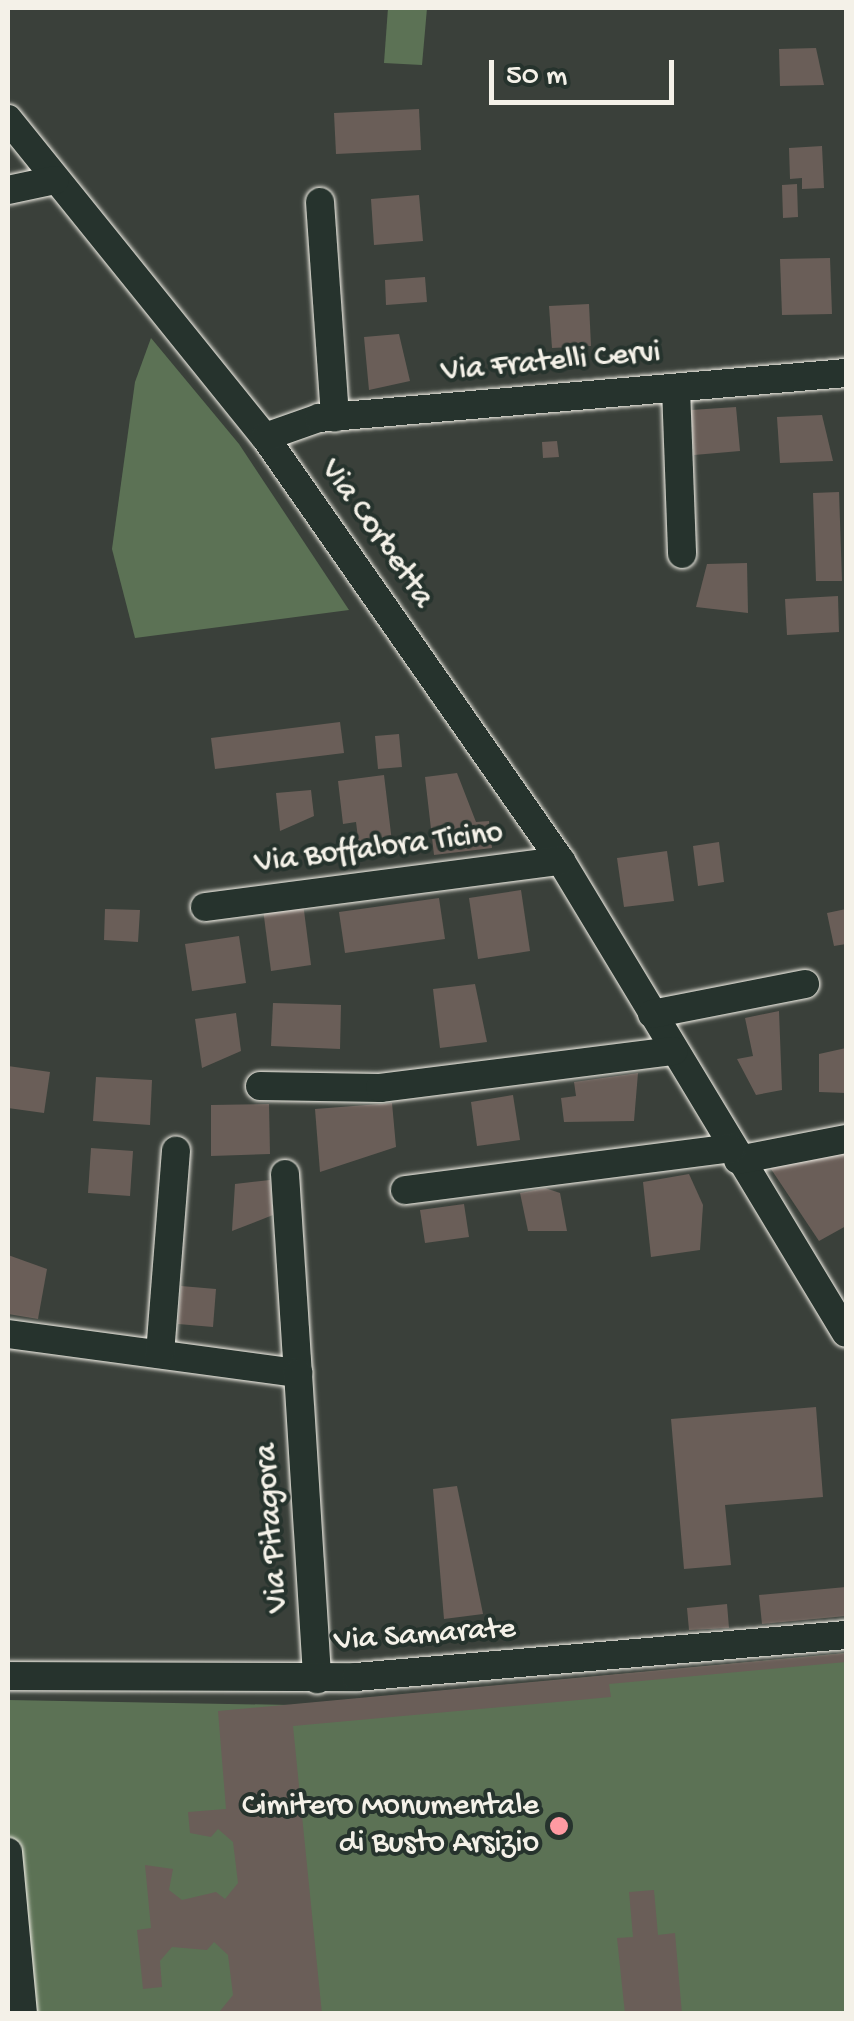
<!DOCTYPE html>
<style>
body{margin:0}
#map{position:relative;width:854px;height:2021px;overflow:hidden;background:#3a403a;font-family:"Gochi Hand",sans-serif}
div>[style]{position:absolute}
.green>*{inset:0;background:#5c7255}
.building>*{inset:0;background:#6a5e58}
.roads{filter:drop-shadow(0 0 2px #f4f1e8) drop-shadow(0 0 2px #f4f1e8)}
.minor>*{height:28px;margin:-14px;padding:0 14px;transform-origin:14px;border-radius:14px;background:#26332d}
.dots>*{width:28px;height:28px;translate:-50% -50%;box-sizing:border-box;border:5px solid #26332d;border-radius:50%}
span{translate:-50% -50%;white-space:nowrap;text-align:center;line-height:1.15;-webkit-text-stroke:8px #26332d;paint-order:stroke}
.street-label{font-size:32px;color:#f4f1e8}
.poi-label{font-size:32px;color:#f4f1e8}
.right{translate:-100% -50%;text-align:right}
.frame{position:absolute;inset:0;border:10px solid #f4f1e8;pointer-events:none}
.scale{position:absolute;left:489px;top:60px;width:185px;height:45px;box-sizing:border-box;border:5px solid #f4f1e8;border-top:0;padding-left:12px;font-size:30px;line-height:35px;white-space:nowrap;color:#f4f1e8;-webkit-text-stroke:8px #26332d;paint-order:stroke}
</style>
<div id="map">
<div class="green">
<div style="clip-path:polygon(388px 8px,427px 8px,422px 65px,384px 63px)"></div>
<div style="clip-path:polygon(151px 338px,239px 444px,349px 610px,135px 638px,112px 549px,135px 382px)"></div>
<div style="clip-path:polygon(846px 1653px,846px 2013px,8px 2013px,8px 1700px,291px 1705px)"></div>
</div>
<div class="building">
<div style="clip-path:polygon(816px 48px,824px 85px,780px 86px,779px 49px)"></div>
<div style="clip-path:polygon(419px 109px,421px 150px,336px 154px,334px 113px)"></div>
<div style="clip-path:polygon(822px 146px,824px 188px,802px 189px,802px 178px,790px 179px,789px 148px)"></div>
<div style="clip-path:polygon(797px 184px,798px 217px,783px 218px,782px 185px)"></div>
<div style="clip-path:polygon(419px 195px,423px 241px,374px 245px,371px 199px)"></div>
<div style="clip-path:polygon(830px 258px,832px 314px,782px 315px,780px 259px)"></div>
<div style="clip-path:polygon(425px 277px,427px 302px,386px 305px,385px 280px)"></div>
<div style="clip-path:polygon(589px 304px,591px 346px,552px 348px,549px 306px)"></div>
<div style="clip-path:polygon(399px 334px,410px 381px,369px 390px,364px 337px)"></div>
<div style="clip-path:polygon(736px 407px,740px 451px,694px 455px,691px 410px)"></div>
<div style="clip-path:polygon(822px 415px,833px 461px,780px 463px,777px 417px)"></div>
<div style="clip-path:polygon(557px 441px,559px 457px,543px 458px,542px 442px)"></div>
<div style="clip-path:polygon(839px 492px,842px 581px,816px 581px,813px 493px)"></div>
<div style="clip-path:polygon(747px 563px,748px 613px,696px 607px,707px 564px)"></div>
<div style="clip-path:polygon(838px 596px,839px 632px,787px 635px,785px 599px)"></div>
<div style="clip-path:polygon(340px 722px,344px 753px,215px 769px,211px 738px)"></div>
<div style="clip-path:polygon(399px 734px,402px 767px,378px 769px,375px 736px)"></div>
<div style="clip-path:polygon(457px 773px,476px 822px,489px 821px,492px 848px,434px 855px,425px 777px)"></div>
<div style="clip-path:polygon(384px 775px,392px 842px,359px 846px,356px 822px,343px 824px,338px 781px)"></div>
<div style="clip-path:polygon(311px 790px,314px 816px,280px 831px,276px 793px)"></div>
<div style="clip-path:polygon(719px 842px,724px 882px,698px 886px,693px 846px)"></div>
<div style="clip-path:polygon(667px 851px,674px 901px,624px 907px,617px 858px)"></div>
<div style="clip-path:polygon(521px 890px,530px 951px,478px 959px,469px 898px)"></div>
<div style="clip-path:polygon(439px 898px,445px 939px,345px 953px,339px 912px)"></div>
<div style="clip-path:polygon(303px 903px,311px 965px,271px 971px,263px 909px)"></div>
<div style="clip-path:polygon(105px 909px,140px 910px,138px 942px,104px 940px)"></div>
<div style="clip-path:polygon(846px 909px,846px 944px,834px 946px,827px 913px)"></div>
<div style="clip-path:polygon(239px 936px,246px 983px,192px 991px,185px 944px)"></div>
<div style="clip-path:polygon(475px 984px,487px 1042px,440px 1048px,433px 989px)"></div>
<div style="clip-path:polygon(273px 1003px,341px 1005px,340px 1049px,271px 1046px)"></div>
<div style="clip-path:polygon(779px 1011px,782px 1090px,756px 1095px,737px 1059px,753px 1056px,745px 1018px)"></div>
<div style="clip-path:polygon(236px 1013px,241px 1051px,202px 1068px,195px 1019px)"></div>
<div style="clip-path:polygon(846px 1048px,846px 1093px,819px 1092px,819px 1054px)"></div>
<div style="clip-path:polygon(8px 1066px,50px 1072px,44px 1113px,8px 1108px)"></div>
<div style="clip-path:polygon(638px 1073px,634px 1121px,564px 1122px,561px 1098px,576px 1096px,574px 1082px)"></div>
<div style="clip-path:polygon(96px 1077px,152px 1080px,150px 1125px,93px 1121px)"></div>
<div style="clip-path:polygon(513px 1095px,520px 1140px,477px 1146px,471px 1102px)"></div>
<div style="clip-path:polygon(392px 1103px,396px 1147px,320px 1172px,315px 1109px)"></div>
<div style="clip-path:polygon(269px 1104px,270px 1154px,211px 1156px,211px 1105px)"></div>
<div style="clip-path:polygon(846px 1146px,846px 1226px,819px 1241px,769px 1166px)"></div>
<div style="clip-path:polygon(91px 1148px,133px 1151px,130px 1196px,88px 1193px)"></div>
<div style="clip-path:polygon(689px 1174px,703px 1205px,700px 1250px,651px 1257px,643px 1182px)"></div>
<div style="clip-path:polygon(270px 1180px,273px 1215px,232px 1231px,235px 1184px)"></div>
<div style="clip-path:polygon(545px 1188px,560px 1193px,567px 1231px,528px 1231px,520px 1193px)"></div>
<div style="clip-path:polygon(464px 1204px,469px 1237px,425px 1243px,420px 1210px)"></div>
<div style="clip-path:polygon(8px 1255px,47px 1269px,38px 1319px,8px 1314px)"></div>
<div style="clip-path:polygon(181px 1286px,216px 1289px,213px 1327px,178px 1324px)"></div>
<div style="clip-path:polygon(816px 1407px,823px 1497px,725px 1505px,731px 1565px,684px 1569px,671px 1419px)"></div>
<div style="clip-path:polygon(457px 1486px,483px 1614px,444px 1619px,433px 1489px)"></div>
<div style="clip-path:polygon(846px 1587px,846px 1616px,762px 1624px,759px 1595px)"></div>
<div style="clip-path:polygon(727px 1604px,729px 1628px,689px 1630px,687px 1608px)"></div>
<div style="clip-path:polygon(846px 1653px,846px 1662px,609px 1684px,611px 1697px,293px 1726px,322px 2014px,191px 2014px,220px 2011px,233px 1995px,228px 1955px,214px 1942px,207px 1950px,172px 1947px,160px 1961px,162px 1987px,143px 1989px,137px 1930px,151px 1928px,145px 1865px,173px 1869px,169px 1890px,182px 1900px,216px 1892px,225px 1899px,238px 1883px,233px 1842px,218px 1829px,211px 1837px,190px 1833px,188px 1812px,226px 1809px,218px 1711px)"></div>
<div style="clip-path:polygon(654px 1890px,658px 1935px,675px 1933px,682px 2014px,625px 2014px,617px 1938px,633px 1937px,629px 1892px)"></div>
</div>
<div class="roads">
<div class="minor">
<div style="left:8px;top:119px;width:409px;rotate:51.1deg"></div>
<div style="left:265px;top:437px;width:517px;rotate:55.08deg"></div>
<div style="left:561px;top:861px;width:551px;rotate:58.88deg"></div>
<div style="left:8px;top:190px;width:48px;rotate:-12deg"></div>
<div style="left:320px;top:202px;width:216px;rotate:86deg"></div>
<div style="left:676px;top:388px;width:166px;rotate:87.9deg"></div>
<div style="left:265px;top:437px;width:57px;rotate:-19.4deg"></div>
<div style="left:319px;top:418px;width:529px;rotate:-4.88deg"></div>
<div style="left:205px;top:907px;width:359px;rotate:-7.4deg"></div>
<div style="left:652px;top:1014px;width:156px;rotate:-11.1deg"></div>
<div style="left:260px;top:1086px;width:120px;rotate:1deg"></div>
<div style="left:380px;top:1088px;width:296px;rotate:-7.2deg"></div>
<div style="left:738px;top:1160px;width:110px;rotate:-11deg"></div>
<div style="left:285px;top:1174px;width:199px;rotate:86.3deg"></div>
<div style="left:405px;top:1190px;width:329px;rotate:-7.3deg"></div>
<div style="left:8px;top:1334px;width:293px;rotate:7.7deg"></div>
<div style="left:298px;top:1373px;width:307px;rotate:86.4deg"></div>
<div style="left:160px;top:1354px;width:204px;rotate:-85.5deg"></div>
<div style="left:8px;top:1676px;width:348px;rotate:0.2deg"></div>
<div style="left:356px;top:1677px;width:492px;rotate:-4.9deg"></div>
<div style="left:8px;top:1852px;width:163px;rotate:84.7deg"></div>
</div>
</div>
<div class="dots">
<div style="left:559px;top:1826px;background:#ff9aa2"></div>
</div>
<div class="street-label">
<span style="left:551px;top:363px;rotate:-5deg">Via Fratelli Cervi</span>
<span style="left:376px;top:534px;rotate:55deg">Via Corbetta</span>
<span style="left:379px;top:849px;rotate:-7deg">Via Boffalora Ticino</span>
<span style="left:273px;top:1528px;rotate:-94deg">Via Pitagora</span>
<span style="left:425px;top:1636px;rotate:-4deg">Via Samarate</span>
</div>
<div class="poi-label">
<span class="right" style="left:539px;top:1826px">Cimitero Monumentale<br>di Busto Arsizio</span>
</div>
<div class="frame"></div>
<div class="scale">50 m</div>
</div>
